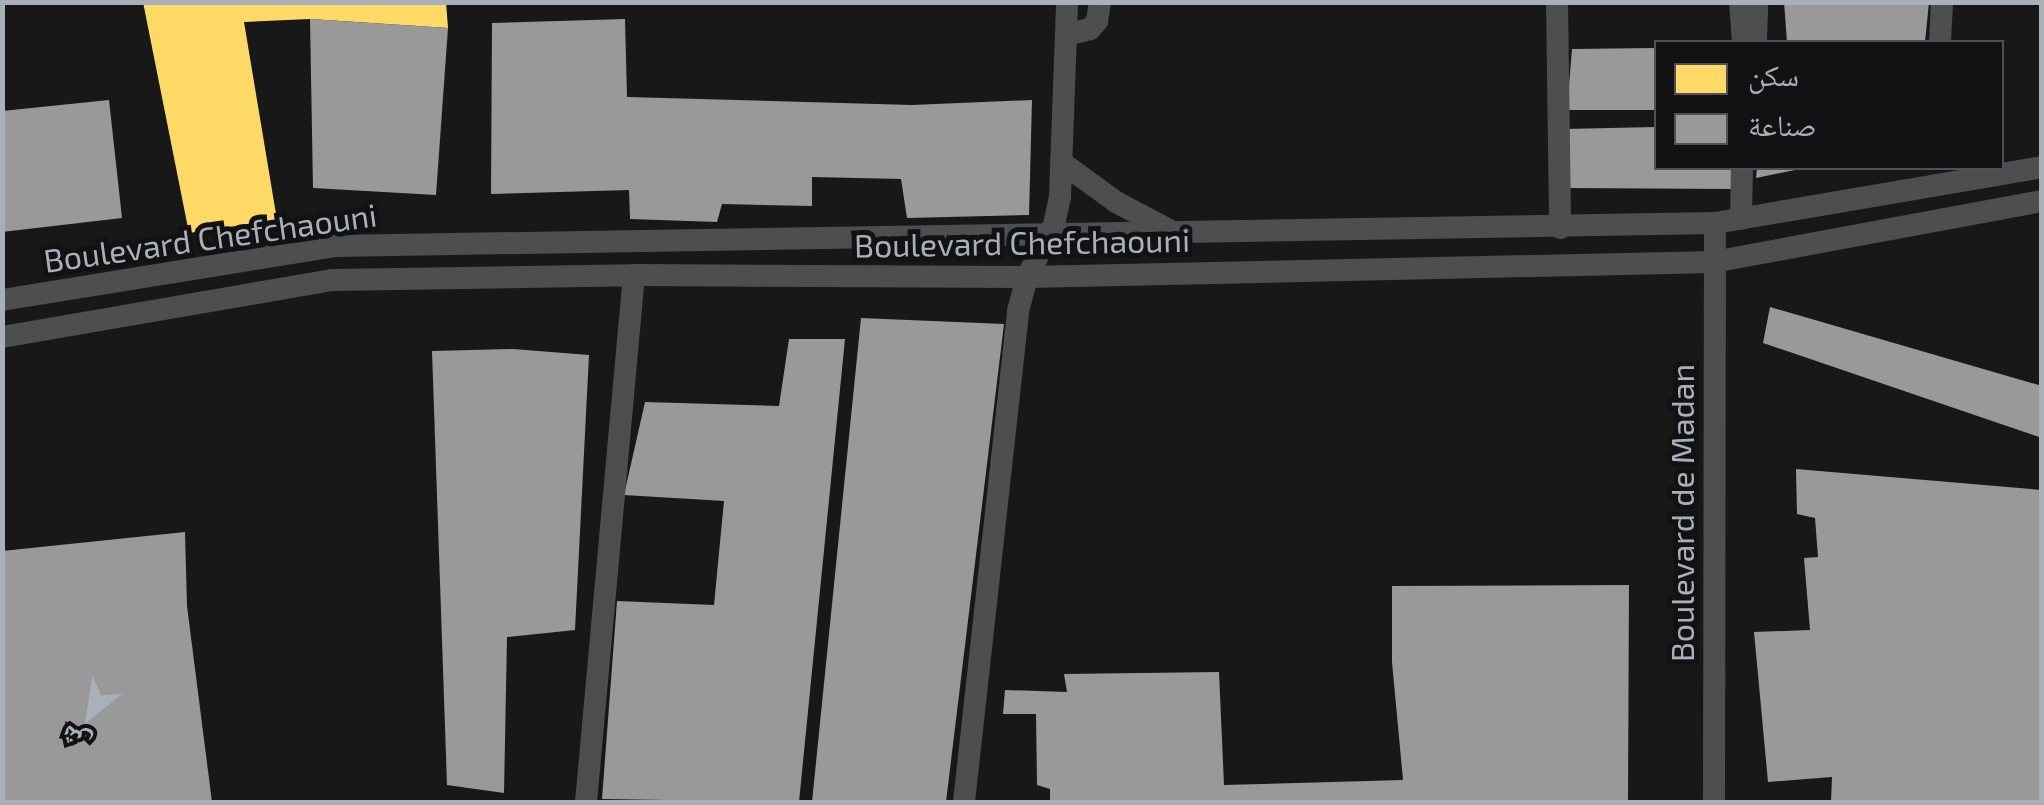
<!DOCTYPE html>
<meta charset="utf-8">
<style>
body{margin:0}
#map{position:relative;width:2044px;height:805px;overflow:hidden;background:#181818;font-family:"Exo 2","Noto Naskh Arabic",sans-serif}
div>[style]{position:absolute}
.homes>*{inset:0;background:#ffd966}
.industry>*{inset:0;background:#999}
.minor>*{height:22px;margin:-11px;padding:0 11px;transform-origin:11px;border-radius:11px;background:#4c4e50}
span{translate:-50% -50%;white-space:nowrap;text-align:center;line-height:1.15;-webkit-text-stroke:10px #121214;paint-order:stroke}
.street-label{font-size:32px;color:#aab0b8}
.frame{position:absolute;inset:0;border:5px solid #aab0b8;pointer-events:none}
.legend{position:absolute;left:1654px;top:40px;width:350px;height:130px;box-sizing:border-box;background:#121214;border:2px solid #4f5156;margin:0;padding:12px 18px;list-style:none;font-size:30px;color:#aab0b8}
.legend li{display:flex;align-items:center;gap:20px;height:50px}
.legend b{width:50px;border:2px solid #4f5156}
.north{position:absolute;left:40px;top:665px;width:100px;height:100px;-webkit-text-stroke:8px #121214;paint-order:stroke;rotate:210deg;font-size:28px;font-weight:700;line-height:40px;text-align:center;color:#aab0b8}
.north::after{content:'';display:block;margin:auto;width:35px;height:45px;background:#aab0b8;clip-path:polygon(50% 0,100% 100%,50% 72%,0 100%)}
</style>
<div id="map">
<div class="homes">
<div style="clip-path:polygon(143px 2px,446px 2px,448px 28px,310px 19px,244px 22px,277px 220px,189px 233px)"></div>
</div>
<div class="industry">
<div style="clip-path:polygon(1784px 2px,1929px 2px,1925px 42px,1787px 42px)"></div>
<div style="clip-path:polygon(310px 19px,448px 28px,436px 195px,313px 188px)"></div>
<div style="clip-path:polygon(625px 19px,627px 97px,912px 105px,1032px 100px,1029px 215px,907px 218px,901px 179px,812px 177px,812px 206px,722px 204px,717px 222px,630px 219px,629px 190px,491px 194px,492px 23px)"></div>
<div style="clip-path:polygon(1656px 48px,1656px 110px,1567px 110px,1572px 49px)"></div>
<div style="clip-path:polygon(109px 100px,122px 218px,2px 232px,2px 111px)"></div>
<div style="clip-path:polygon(1656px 127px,1656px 168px,1733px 168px,1732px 189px,1565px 188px,1564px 129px)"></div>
<div style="clip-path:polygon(1757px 168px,1800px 168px,1800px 169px,1756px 178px)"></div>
<div style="clip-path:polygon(1770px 307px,2042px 386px,2042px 438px,1763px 343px)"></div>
<div style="clip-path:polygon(861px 318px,1004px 324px,946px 802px,812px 802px)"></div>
<div style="clip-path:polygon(789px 339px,845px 339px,799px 802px,602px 799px,617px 601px,714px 605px,724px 501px,624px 495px,645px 402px,779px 406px)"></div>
<div style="clip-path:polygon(513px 349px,589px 355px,575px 630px,507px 637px,504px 793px,447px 785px,432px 351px)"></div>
<div style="clip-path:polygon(1796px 469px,2042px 490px,2042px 802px,1831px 802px,1832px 777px,1768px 782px,1754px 632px,1810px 630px,1804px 558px,1818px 557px,1815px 518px,1797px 514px)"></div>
<div style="clip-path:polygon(185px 532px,187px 606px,212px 802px,2px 802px,2px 551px)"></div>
<div style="clip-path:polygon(1629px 585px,1628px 802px,1050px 802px,1050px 789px,1037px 785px,1036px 714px,1003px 714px,1005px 690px,1067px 692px,1064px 674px,1219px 672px,1224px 785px,1403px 780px,1392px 662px,1392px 586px)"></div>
</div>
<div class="minor">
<div style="left:1557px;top:2px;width:226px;rotate:89.2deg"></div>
<div style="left:1740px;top:2px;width:40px;rotate:85.7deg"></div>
<div style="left:1066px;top:35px;width:25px;rotate:-14deg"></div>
<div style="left:1090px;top:29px;width:11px;rotate:-49deg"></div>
<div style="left:1097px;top:21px;width:19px;rotate:-81deg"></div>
<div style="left:1756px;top:39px;width:37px;rotate:-88deg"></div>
<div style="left:1940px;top:42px;width:40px;rotate:-87.1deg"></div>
<div style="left:1061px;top:162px;width:68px;rotate:36deg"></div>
<div style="left:1116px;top:202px;width:60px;rotate:27.8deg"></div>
<div style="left:1741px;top:219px;width:51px;rotate:-88.9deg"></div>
<div style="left:2px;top:300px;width:337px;rotate:-9.2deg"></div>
<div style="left:335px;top:246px;width:1380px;rotate:-0.95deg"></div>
<div style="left:1715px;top:223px;width:332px;rotate:-9.7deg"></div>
<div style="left:2px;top:337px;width:335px;rotate:-9.8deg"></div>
<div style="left:332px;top:280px;width:302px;rotate:-0.9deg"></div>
<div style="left:634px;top:275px;width:393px;rotate:0.3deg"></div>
<div style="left:1027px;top:277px;width:686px;rotate:-1.25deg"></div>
<div style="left:1713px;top:262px;width:335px;rotate:-10.5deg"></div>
<div style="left:586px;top:802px;width:529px;rotate:-84.8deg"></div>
<div style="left:964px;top:802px;width:494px;rotate:-83.7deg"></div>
<div style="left:1018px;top:311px;width:35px;rotate:-75deg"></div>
<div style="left:1027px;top:277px;width:59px;rotate:-62.6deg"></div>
<div style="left:1054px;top:225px;width:29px;rotate:-78deg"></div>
<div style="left:1060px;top:197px;width:195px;rotate:-87.9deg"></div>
<div style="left:1714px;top:802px;width:579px;rotate:-89.9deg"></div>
</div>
<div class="street-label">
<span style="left:210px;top:237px;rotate:-8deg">Boulevard Chefchaouni</span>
<span style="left:1022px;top:242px;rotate:-1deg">Boulevard Chefchaouni</span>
<span style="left:1681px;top:513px;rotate:-90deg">Boulevard de Madan</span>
</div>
<div class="frame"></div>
<ul class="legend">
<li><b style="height:28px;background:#ffd966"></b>سكن</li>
<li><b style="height:28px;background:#999"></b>صناعة</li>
</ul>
<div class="north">ش</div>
</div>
